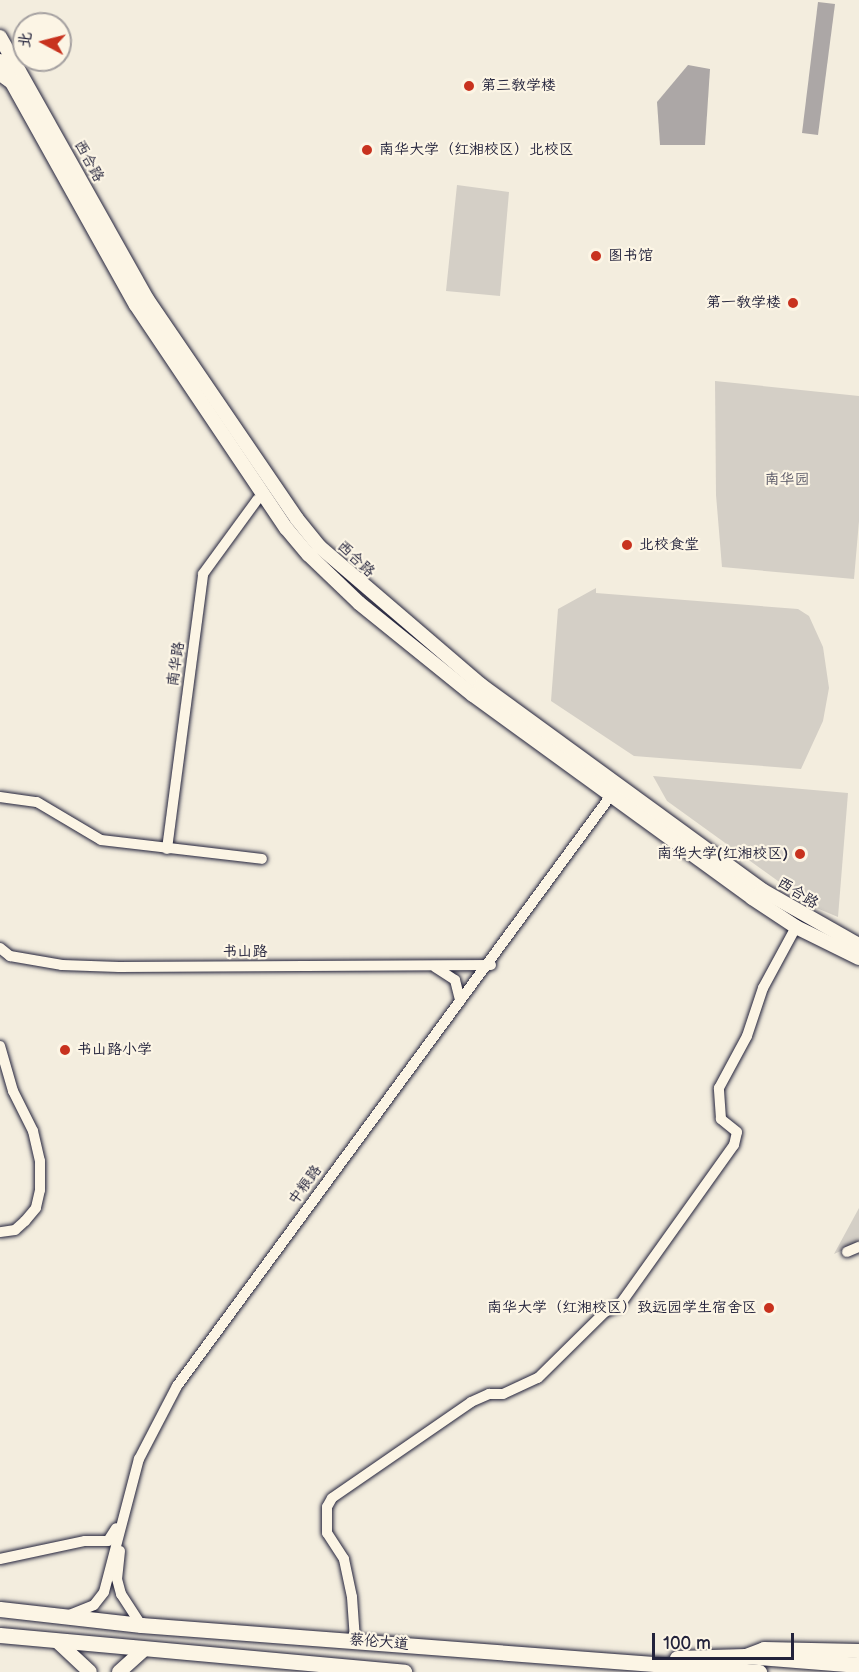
<!DOCTYPE html>
<meta charset="utf-8">
<style>
body{margin:0}
#map{position:relative;width:859px;height:1672px;overflow:hidden;background:#f3edde;font-family:"Balsamiq Sans","LXGW WenKai TC",sans-serif}
div>[style]{position:absolute}
.green>*{inset:0;background:#d4cfc6}
.water>*{inset:0;background:#aca7a6}
.roads{filter:drop-shadow(0 0 2px #22223b) drop-shadow(0 0 2px #22223b)}
.minor>*{height:10px;margin:-5px;padding:0 5px;transform-origin:5px;border-radius:5px;background:#fcf5e5}
.major>*{height:14px;margin:-7px;padding:0 7px;transform-origin:7px;border-radius:7px;background:#fcf5e5}
.highway>*{height:15px;margin:-7.5px;padding:0 7.5px;transform-origin:7.5px;border-radius:7.5px;background:#fcf5e5}
.dots>*{width:16px;height:16px;translate:-50% -50%;box-sizing:border-box;border:3px solid #fcf5e5;border-radius:50%}
span{translate:-50% -50%;white-space:nowrap;text-align:center;line-height:1.15;-webkit-text-stroke:4.5px #fcf5e5;paint-order:stroke}
.poi-label{font-size:15px;color:#22223b}
.left{translate:0 -50%;text-align:left}
.right{translate:-100% -50%;text-align:right}
.street-label{font-size:15px;color:#22223b}
.park-label{font-size:15px;color:#575665}
.north{position:absolute;left:12px;top:12px;width:60px;height:60px;box-sizing:border-box;background:#fcf5e5;border:2px solid #a5a1a1;border-radius:50%;rotate:277deg;font-size:16px;font-weight:700;line-height:24px;text-align:center;color:#22223b}
.north::after{content:'';display:block;margin:auto;width:21px;height:27px;background:#c8321e;clip-path:polygon(50% 0,100% 100%,50% 72%,0 100%)}
.scale{position:absolute;left:652px;top:1633px;width:142px;height:27px;box-sizing:border-box;border:3px solid #22223b;border-top:0;padding-left:8px;font-size:18px;line-height:21px;white-space:nowrap;color:#22223b;-webkit-text-stroke:4px #fcf5e5;paint-order:stroke}
</style>
<div id="map">
<div class="green">
<div style="clip-path:polygon(457px 185px,509px 192px,500px 296px,446px 291px)"></div>
<div style="clip-path:polygon(715px 381px,859px 396px,859px 521px,854px 579px,722px 567px,716px 495px)"></div>
<div style="clip-path:polygon(596px 588px,596px 593px,798px 609px,809px 616px,823px 647px,829px 688px,823px 721px,801px 769px,634px 756px,551px 701px,558px 609px)"></div>
<div style="clip-path:polygon(653px 776px,848px 793px,838px 917px,814px 907px,667px 801px)"></div>
<div style="clip-path:polygon(859px 1208px,859px 1243px,834px 1254px)"></div>
</div>
<div class="water">
<div style="clip-path:polygon(818px 2px,835px 4px,818px 135px,802px 133px)"></div>
<div style="clip-path:polygon(688px 65px,710px 69px,705px 145px,660px 145px,657px 102px)"></div>
</div>
<div class="roads">
<div class="minor">
<div style="left:0;top:797px;width:37px;rotate:8deg"></div>
<div style="left:37px;top:802px;width:74px;rotate:30.7deg"></div>
<div style="left:101px;top:840px;width:162px;rotate:6.7deg"></div>
<div style="left:167px;top:849px;width:277px;rotate:-82.5deg"></div>
<div style="left:203px;top:574px;width:92px;rotate:-53.9deg"></div>
<div style="left:0;top:948px;width:13px;rotate:39deg"></div>
<div style="left:10px;top:956px;width:53px;rotate:9.8deg"></div>
<div style="left:62px;top:965px;width:57px;rotate:2deg"></div>
<div style="left:119px;top:967px;width:372px;rotate:-0.3deg"></div>
<div style="left:435px;top:967px;width:24px;rotate:33deg"></div>
<div style="left:455px;top:980px;width:21px;rotate:76deg"></div>
<div style="left:0;top:1046px;width:47px;rotate:73.9deg"></div>
<div style="left:13px;top:1091px;width:45px;rotate:63.4deg"></div>
<div style="left:33px;top:1131px;width:31px;rotate:77deg"></div>
<div style="left:40px;top:1161px;width:29px;rotate:90deg"></div>
<div style="left:40px;top:1190px;width:18px;rotate:103deg"></div>
<div style="left:36px;top:1208px;width:17px;rotate:130deg"></div>
<div style="left:25px;top:1221px;width:13px;rotate:138deg"></div>
<div style="left:15px;top:1230px;width:15px;rotate:172deg"></div>
<div style="left:847px;top:1252px;width:13px;rotate:-23deg"></div>
<div style="left:120px;top:1551px;width:28px;rotate:96deg"></div>
<div style="left:117px;top:1579px;width:16px;rotate:75deg"></div>
<div style="left:121px;top:1594px;width:37px;rotate:57deg"></div>
<div style="left:0;top:1559px;width:87px;rotate:-12deg"></div>
<div style="left:85px;top:1541px;width:23px"></div>
<div style="left:108px;top:1541px;width:15px;rotate:-58deg"></div>
<div style="left:67px;top:1616px;width:29px;rotate:-22deg"></div>
<div style="left:94px;top:1605px;width:16px;rotate:-52deg"></div>
<div style="left:104px;top:1592px;width:138px;rotate:-75.3deg"></div>
<div style="left:139px;top:1459px;width:82px;rotate:-62.5deg"></div>
<div style="left:177px;top:1386px;width:740px;rotate:-53.69deg"></div>
<div style="left:355px;top:1640px;width:43px;rotate:-94deg"></div>
<div style="left:352px;top:1597px;width:39px;rotate:-102deg"></div>
<div style="left:344px;top:1559px;width:31px;rotate:-123deg"></div>
<div style="left:327px;top:1533px;width:26px;rotate:-90deg"></div>
<div style="left:327px;top:1507px;width:10px;rotate:-61deg"></div>
<div style="left:332px;top:1498px;width:169px;rotate:-34.6deg"></div>
<div style="left:471px;top:1402px;width:20px;rotate:-24deg"></div>
<div style="left:489px;top:1394px;width:14px"></div>
<div style="left:503px;top:1394px;width:38px;rotate:-25deg"></div>
<div style="left:538px;top:1378px;width:94px;rotate:-44.6deg"></div>
<div style="left:605px;top:1312px;width:15px;rotate:-23deg"></div>
<div style="left:619px;top:1306px;width:198px;rotate:-54.5deg"></div>
<div style="left:734px;top:1145px;width:13px;rotate:-77deg"></div>
<div style="left:737px;top:1132px;width:21px;rotate:-141deg"></div>
<div style="left:721px;top:1119px;width:31px;rotate:-94deg"></div>
<div style="left:719px;top:1088px;width:59px;rotate:-61.7deg"></div>
<div style="left:747px;top:1036px;width:51px;rotate:-71.6deg"></div>
<div style="left:763px;top:988px;width:69px;rotate:-61.6deg"></div>
</div>
<div class="major">
<div style="left:0;top:37px;width:300px;rotate:60.7deg"></div>
<div style="left:147px;top:299px;width:266px;rotate:55.7deg"></div>
<div style="left:297px;top:519px;width:36px;rotate:51deg"></div>
<div style="left:320px;top:547px;width:212px;rotate:40.6deg"></div>
<div style="left:481px;top:685px;width:348px;rotate:36.1deg"></div>
<div style="left:762px;top:890px;width:112px;rotate:29.6deg"></div>
<div style="left:0;top:61px;width:279px;rotate:60.9deg"></div>
<div style="left:136px;top:305px;width:269px;rotate:56.1deg"></div>
<div style="left:286px;top:528px;width:35px;rotate:50deg"></div>
<div style="left:309px;top:555px;width:69px;rotate:43.8deg"></div>
<div style="left:359px;top:603px;width:146px;rotate:38.9deg"></div>
<div style="left:473px;top:695px;width:345px;rotate:36deg"></div>
<div style="left:752px;top:898px;width:53px;rotate:33.4deg"></div>
<div style="left:796px;top:927px;width:70px;rotate:26.2deg"></div>
<div style="left:59px;top:1643px;width:42px;rotate:43.1deg"></div>
<div style="left:746px;top:1656px;width:19px;rotate:-21deg"></div>
<div style="left:764px;top:1649px;width:95px;rotate:1.2deg"></div>
<div style="left:119px;top:1672px;width:31px;rotate:-42deg"></div>
</div>
<div class="highway">
<div style="left:0;top:73px;width:19px;rotate:36deg"></div>
<div style="left:0;top:1609px;width:142px;rotate:6.5deg"></div>
<div style="left:141px;top:1625px;width:620px;rotate:4.35deg"></div>
<div style="left:0;top:1635px;width:406px;rotate:5.2deg"></div>
<div style="left:677px;top:1658px;width:69px;rotate:-1.7deg"></div>
<div style="left:746px;top:1656px;width:113px;rotate:4.6deg"></div>
</div>
</div>
<div class="dots">
<div style="left:469px;top:86px;background:#c8321e"></div>
<div style="left:367px;top:150px;background:#c8321e"></div>
<div style="left:596px;top:256px;background:#c8321e"></div>
<div style="left:793px;top:303px;background:#c8321e"></div>
<div style="left:627px;top:545px;background:#c8321e"></div>
<div style="left:800px;top:854px;background:#c8321e"></div>
<div style="left:65px;top:1050px;background:#c8321e"></div>
<div style="left:769px;top:1308px;background:#c8321e"></div>
</div>
<div class="poi-label">
<span class="left" style="left:481px;top:86px">第三教学楼</span>
<span class="left" style="left:379px;top:150px">南华大学（红湘校区）北校区</span>
<span class="left" style="left:608px;top:256px">图书馆</span>
<span class="right" style="left:781px;top:303px">第一教学楼</span>
<span class="left" style="left:639px;top:545px">北校食堂</span>
<span class="right" style="left:788px;top:854px">南华大学(红湘校区)</span>
<span class="left" style="left:77px;top:1050px">书山路小学</span>
<span class="right" style="left:757px;top:1308px">南华大学（红湘校区）致远园学生宿舍区</span>
</div>
<div class="street-label">
<span style="left:89px;top:161px;rotate:61deg">西合路</span>
<span style="left:356px;top:559px;rotate:43deg">西合路</span>
<span style="left:176px;top:664px;rotate:-82deg">南华路</span>
<span style="left:798px;top:893px;rotate:32deg">西合路</span>
<span style="left:245px;top:952px">书山路</span>
<span style="left:305px;top:1185px;rotate:-54deg">中粮路</span>
<span style="left:379px;top:1642px;rotate:5deg">蔡伦大道</span>
</div>
<div class="park-label">
<span style="left:787px;top:480px">南华园</span>
</div>
<div class="north">北</div>
<div class="scale">100 m</div>
</div>
